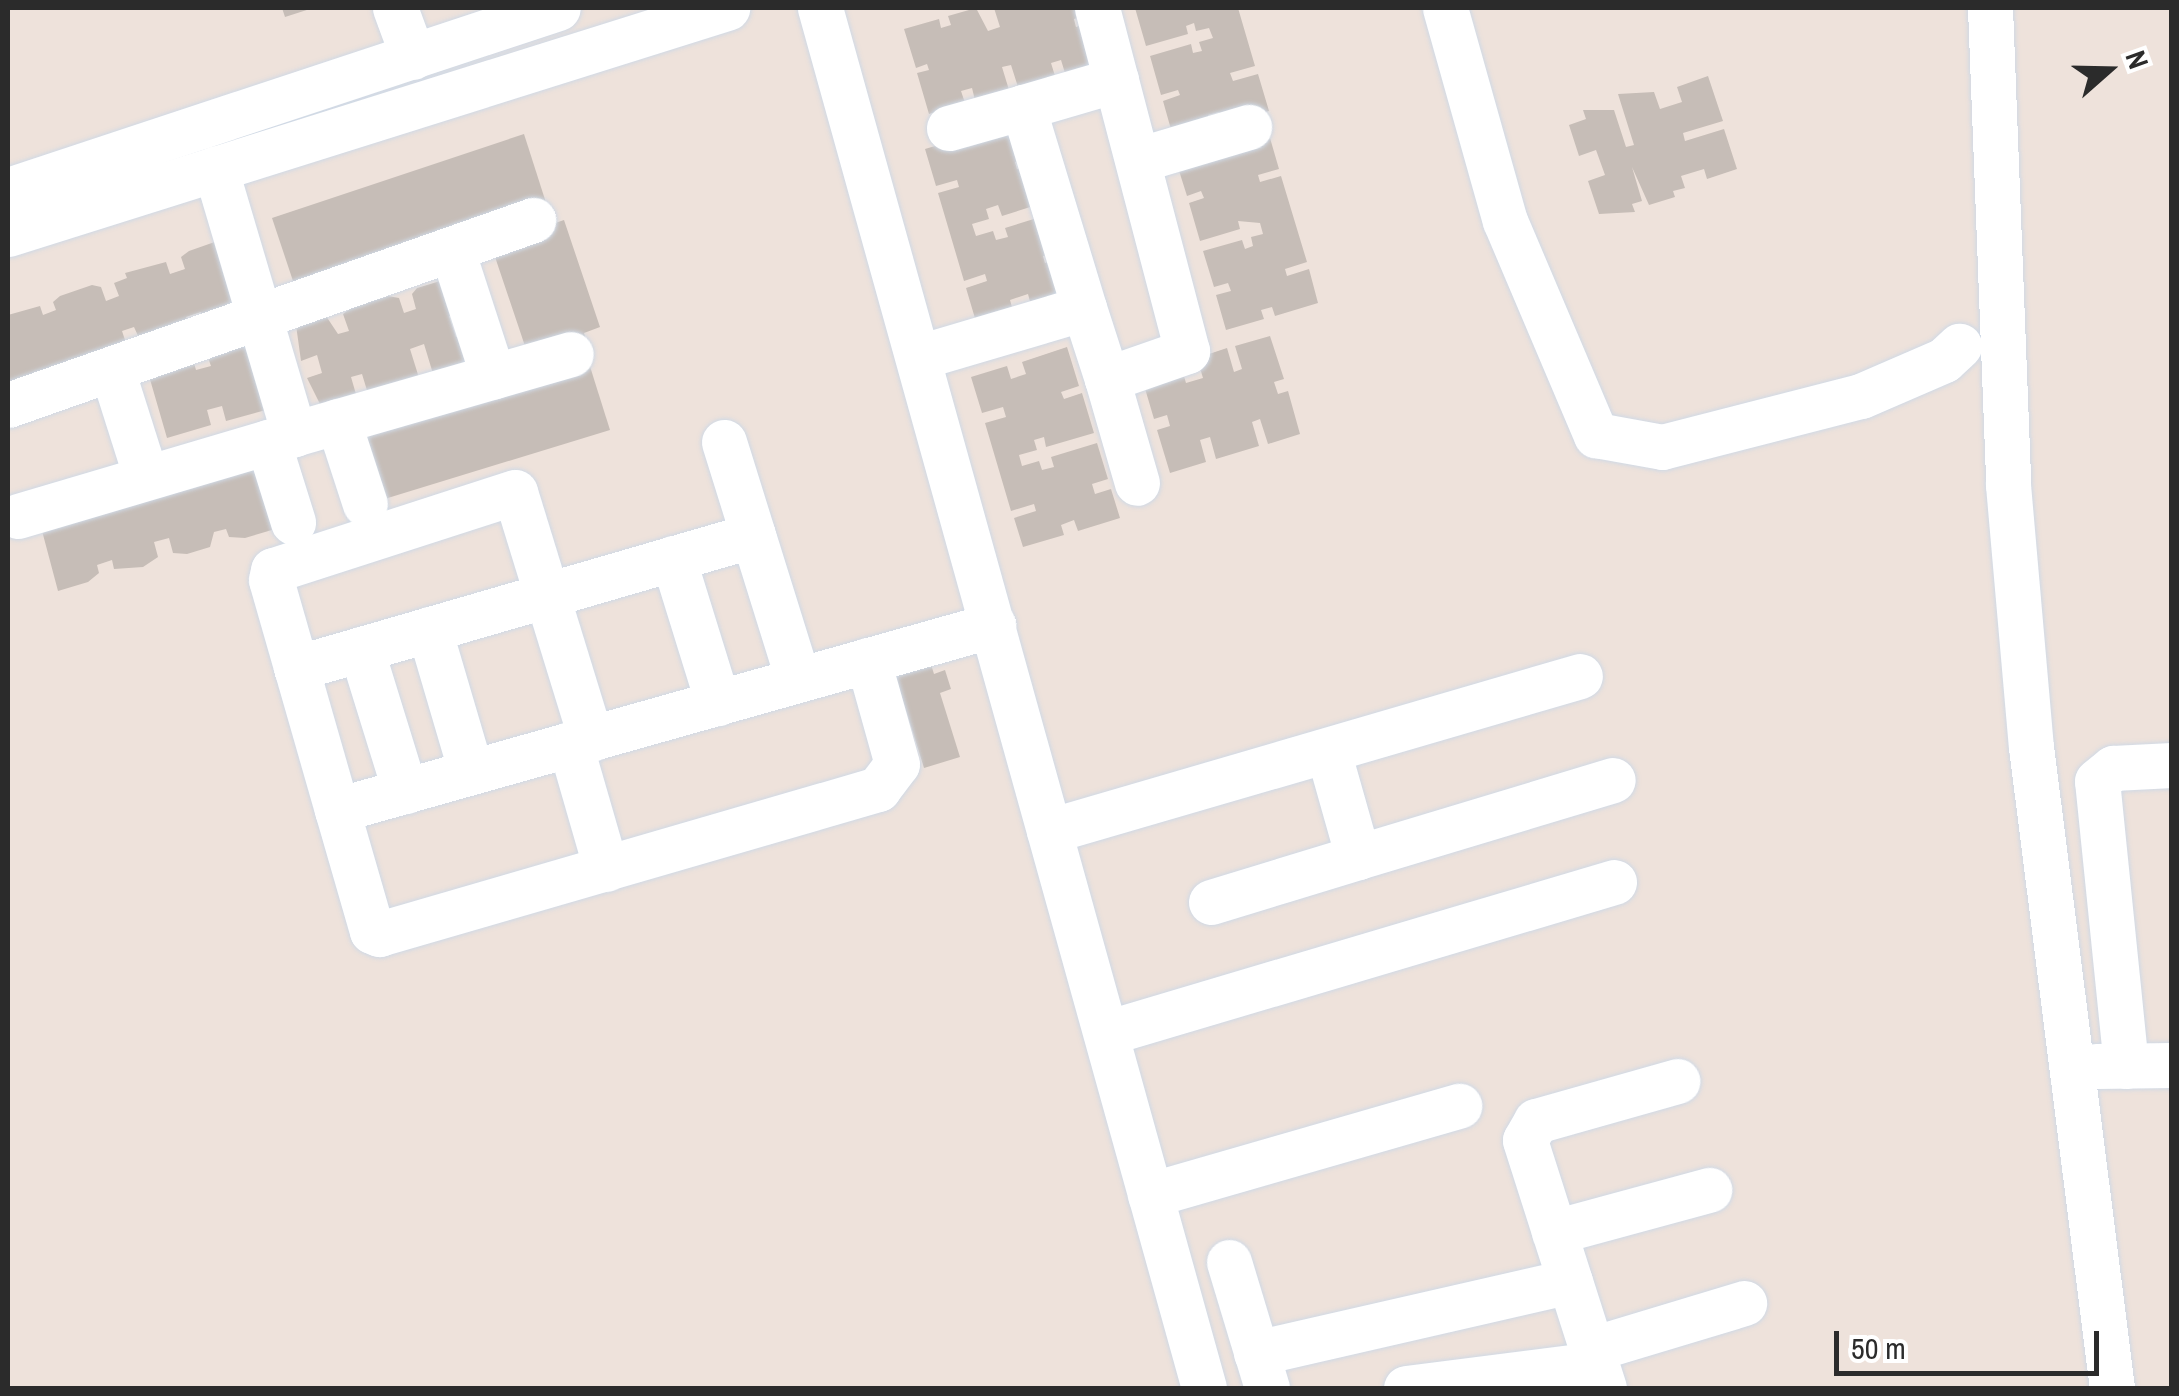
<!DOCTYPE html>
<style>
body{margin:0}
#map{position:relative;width:2179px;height:1396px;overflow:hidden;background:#eee2db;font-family:"Archivo Narrow",sans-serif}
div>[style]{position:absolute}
.building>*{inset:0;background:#c6bdb7}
.roads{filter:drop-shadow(0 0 2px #d0d9e5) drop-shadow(0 0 2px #d0d9e5)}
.minor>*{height:45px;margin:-22.5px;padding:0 22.5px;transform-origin:22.5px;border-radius:22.5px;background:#fff}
span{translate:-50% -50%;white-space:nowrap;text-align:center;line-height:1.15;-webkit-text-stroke:9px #fff;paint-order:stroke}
.frame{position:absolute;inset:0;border:10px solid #2b2b2b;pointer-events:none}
.north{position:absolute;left:2059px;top:20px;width:100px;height:100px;-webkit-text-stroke:8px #fff;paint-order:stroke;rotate:70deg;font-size:28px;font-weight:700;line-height:40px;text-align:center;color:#2b2b2b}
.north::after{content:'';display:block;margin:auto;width:35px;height:45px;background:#2b2b2b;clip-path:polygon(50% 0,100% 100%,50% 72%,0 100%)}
.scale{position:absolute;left:1834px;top:1331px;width:265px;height:45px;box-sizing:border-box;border:5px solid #2b2b2b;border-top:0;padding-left:12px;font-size:30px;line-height:35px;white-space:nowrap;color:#2b2b2b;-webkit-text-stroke:8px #fff;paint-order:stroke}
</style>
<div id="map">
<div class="building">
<div style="clip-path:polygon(282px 8px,313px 8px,285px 17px)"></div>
<div style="clip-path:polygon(976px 8px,988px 31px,1000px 27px,994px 8px,1087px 8px,1089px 14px,1074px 19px,1076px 27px,1092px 22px,1103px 62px,1065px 73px,1061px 60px,1051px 63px,1055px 76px,1018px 87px,1011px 65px,1002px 67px,1009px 90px,975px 100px,972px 88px,961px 91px,965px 103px,929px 114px,917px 73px,929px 70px,927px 64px,916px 68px,904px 29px,939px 19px,941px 28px,951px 25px,948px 16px)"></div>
<div style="clip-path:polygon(1135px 8px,1238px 8px,1255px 66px,1230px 73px,1233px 81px,1258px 74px,1269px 111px,1223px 125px,1219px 112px,1208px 115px,1213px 128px,1174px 140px,1163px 101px,1180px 95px,1178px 90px,1161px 95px,1150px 56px,1191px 44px,1193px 53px,1202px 51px,1199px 42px,1213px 38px,1209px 28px,1196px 31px,1194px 23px,1186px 26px,1188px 34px,1146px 46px)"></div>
<div style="clip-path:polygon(1708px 76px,1723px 121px,1683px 133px,1685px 141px,1724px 129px,1737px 169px,1707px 179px,1704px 169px,1681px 176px,1685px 188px,1673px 191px,1675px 197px,1649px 205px,1632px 167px,1642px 201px,1632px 204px,1635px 212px,1599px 214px,1588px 181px,1605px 175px,1596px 150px,1579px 156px,1569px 125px,1586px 119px,1583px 110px,1614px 110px,1626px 147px,1634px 145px,1618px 94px,1654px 92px,1660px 109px,1682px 102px,1677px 87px)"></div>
<div style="clip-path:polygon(1022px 120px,1033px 156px,1015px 162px,1017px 169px,1035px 164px,1046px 202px,1002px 216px,998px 205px,986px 209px,989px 219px,972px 224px,976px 236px,993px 231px,996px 240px,1008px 237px,1005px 228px,1050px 214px,1061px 251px,1043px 256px,1045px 263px,1063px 258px,1074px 296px,1032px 309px,1028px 294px,1010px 300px,1014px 314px,977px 325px,966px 288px,987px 281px,985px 274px,964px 281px,938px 193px,959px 187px,957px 180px,936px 186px,925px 149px,965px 137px,968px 147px,983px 142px,981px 132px)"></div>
<div style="clip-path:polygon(1268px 131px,1279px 169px,1258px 175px,1260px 182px,1281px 176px,1307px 262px,1285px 269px,1287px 276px,1309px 269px,1318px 303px,1275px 316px,1272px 307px,1261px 310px,1264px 319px,1226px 330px,1216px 295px,1231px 291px,1228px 283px,1214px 287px,1203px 251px,1242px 240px,1245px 249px,1253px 246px,1251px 237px,1263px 234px,1260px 223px,1238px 221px,1240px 229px,1200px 241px,1189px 203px,1204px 198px,1201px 191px,1187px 196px,1175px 158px)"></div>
<div style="clip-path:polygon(524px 134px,548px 209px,297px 293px,272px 218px)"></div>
<div style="clip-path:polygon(564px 220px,600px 327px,584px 333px,586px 340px,527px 352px,491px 245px)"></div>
<div style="clip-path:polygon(226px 238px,251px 307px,203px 318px,201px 312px,186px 317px,189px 324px,139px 338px,134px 327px,122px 331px,126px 343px,8px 383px,8px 315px,40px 306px,43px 315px,56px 310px,53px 302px,60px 296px,92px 285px,101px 287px,106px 301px,119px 296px,114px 283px,127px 278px,125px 273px,166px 262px,170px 274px,185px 269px,181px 257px,189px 251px)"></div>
<div style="clip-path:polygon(450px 278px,463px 312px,449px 316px,456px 337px,469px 333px,477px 363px,434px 377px,424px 344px,410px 349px,420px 381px,369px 397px,362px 374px,351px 377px,358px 401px,324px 412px,307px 378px,322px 373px,317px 355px,301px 361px,296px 325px,326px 316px,338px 334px,349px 331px,343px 314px,351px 308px,388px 296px,399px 298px,404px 313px,416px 309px,412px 294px,417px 288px)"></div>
<div style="clip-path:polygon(1270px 336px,1284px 379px,1274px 382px,1278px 394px,1288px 391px,1300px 434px,1268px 444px,1260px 419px,1252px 422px,1259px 446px,1216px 459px,1210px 437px,1200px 440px,1206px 462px,1170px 473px,1157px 430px,1170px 426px,1167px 415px,1154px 419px,1141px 375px,1180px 363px,1186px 383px,1203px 378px,1197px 358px,1227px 348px,1234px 372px,1242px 369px,1235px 346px)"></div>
<div style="clip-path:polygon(253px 338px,273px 408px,226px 421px,222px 406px,207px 410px,211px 425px,167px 438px,147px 369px,192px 356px,196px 370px,211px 366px,206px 352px)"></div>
<div style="clip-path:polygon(1067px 347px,1079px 386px,1061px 392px,1064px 399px,1082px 393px,1094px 433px,1046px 447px,1044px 437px,1034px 440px,1037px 450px,1019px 455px,1022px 466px,1039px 461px,1042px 470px,1054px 467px,1051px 457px,1097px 443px,1108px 479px,1092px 484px,1095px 494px,1111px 489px,1120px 518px,1078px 531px,1074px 520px,1061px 525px,1064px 535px,1023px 547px,1014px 518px,1036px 511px,1034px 504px,1011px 511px,985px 423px,1006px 417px,1003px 407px,982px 413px,971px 377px,1007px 366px,1011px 379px,1026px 374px,1022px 362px)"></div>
<div style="clip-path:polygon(587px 357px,610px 430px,378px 501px,355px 428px)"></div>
<div style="clip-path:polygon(259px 449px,282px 527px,245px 538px,229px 537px,226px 529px,214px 532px,210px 547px,187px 554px,173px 553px,169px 538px,154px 542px,158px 557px,143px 567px,114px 569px,112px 560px,97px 565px,99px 573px,88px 582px,58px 591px,37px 512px)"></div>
<div style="clip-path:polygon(929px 658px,934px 674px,945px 670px,951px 689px,940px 693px,960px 757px,924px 768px,893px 669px)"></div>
</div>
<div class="roads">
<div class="minor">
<div style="left:395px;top:8px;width:52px;rotate:69.8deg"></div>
<div style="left:820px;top:8px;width:1432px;rotate:74.45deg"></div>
<div style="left:1445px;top:8px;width:221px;rotate:74.3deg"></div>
<div style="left:1505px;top:221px;width:233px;rotate:67deg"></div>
<div style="left:1596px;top:435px;width:67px;rotate:10.3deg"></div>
<div style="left:1662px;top:447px;width:205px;rotate:-14.4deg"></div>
<div style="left:1861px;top:396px;width:90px;rotate:-23.4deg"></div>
<div style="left:1944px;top:360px;width:21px;rotate:-43deg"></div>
<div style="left:1990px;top:8px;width:477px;rotate:87.8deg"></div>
<div style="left:2008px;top:485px;width:263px;rotate:85deg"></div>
<div style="left:2031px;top:747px;width:646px;rotate:82.8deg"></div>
<div style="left:1023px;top:107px;width:97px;rotate:-16.2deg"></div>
<div style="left:949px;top:128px;width:77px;rotate:-15.8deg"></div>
<div style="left:1023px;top:107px;width:210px;rotate:73.1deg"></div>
<div style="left:1138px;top:160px;width:116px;rotate:-16.6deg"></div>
<div style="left:8px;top:190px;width:579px;rotate:-18.31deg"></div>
<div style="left:8px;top:234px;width:754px;rotate:-17.45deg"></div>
<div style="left:452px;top:250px;width:133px;rotate:72deg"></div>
<div style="left:919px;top:357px;width:172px;rotate:-16.5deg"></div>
<div style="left:1084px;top:308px;width:75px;rotate:72.1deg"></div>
<div style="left:1107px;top:379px;width:85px;rotate:-19.3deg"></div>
<div style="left:1187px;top:351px;width:355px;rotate:-104.7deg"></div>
<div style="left:112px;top:370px;width:112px;rotate:72.4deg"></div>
<div style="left:1107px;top:379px;width:108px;rotate:73.9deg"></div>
<div style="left:8px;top:405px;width:557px;rotate:-19.41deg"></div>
<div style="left:338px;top:421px;width:87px;rotate:72deg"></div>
<div style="left:294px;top:434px;width:288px;rotate:-16.1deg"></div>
<div style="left:268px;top:442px;width:84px;rotate:72.6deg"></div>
<div style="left:724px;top:442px;width:249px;rotate:72.7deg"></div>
<div style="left:18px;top:516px;width:288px;rotate:-16.5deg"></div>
<div style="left:294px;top:434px;width:277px;rotate:-106.5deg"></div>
<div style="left:673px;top:558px;width:152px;rotate:72.8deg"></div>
<div style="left:429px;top:629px;width:149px;rotate:73.6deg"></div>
<div style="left:361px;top:649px;width:149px;rotate:72.8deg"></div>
<div style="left:296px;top:668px;width:476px;rotate:-16.2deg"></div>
<div style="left:591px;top:739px;width:258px;rotate:-107.1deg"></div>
<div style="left:515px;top:492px;width:254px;rotate:162.1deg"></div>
<div style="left:273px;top:570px;width:10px;rotate:101deg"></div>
<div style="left:271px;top:580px;width:239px;rotate:74deg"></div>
<div style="left:337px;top:810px;width:126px;rotate:73.9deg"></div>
<div style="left:372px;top:931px;width:8px;rotate:23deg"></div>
<div style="left:379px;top:934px;width:520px;rotate:-16.2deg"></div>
<div style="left:878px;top:789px;width:31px;rotate:-53deg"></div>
<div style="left:897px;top:764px;width:108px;rotate:-105.6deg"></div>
<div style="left:570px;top:744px;width:130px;rotate:73.9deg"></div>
<div style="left:337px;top:810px;width:682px;rotate:-15.75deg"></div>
<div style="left:1049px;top:831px;width:553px;rotate:-16.27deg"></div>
<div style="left:1358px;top:857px;width:266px;rotate:-16.8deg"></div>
<div style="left:1211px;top:902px;width:154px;rotate:-17deg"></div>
<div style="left:1358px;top:857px;width:110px;rotate:-105.8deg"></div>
<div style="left:1106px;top:1033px;width:530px;rotate:-16.55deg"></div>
<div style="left:2096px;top:1066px;width:76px;rotate:-0.8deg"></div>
<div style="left:2126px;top:1066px;width:286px;rotate:-95.8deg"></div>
<div style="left:2097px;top:781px;width:21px;rotate:-39deg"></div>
<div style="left:2113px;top:768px;width:59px;rotate:-2.9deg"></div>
<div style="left:1150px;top:1195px;width:322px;rotate:-16.1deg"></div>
<div style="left:1554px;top:1232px;width:161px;rotate:-15.2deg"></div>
<div style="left:1229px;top:1262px;width:132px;rotate:73.2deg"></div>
<div style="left:1592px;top:1349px;width:159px;rotate:-16.8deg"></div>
<div style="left:1256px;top:1353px;width:322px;rotate:-12.9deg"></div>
<div style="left:1406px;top:1388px;width:192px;rotate:-7.2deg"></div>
<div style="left:1604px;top:1388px;width:260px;rotate:-107.7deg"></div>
<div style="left:1525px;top:1140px;width:22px;rotate:-60deg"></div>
<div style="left:1536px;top:1121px;width:147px;rotate:-15.8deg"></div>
</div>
</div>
<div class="frame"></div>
<div class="north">N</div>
<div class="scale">50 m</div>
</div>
